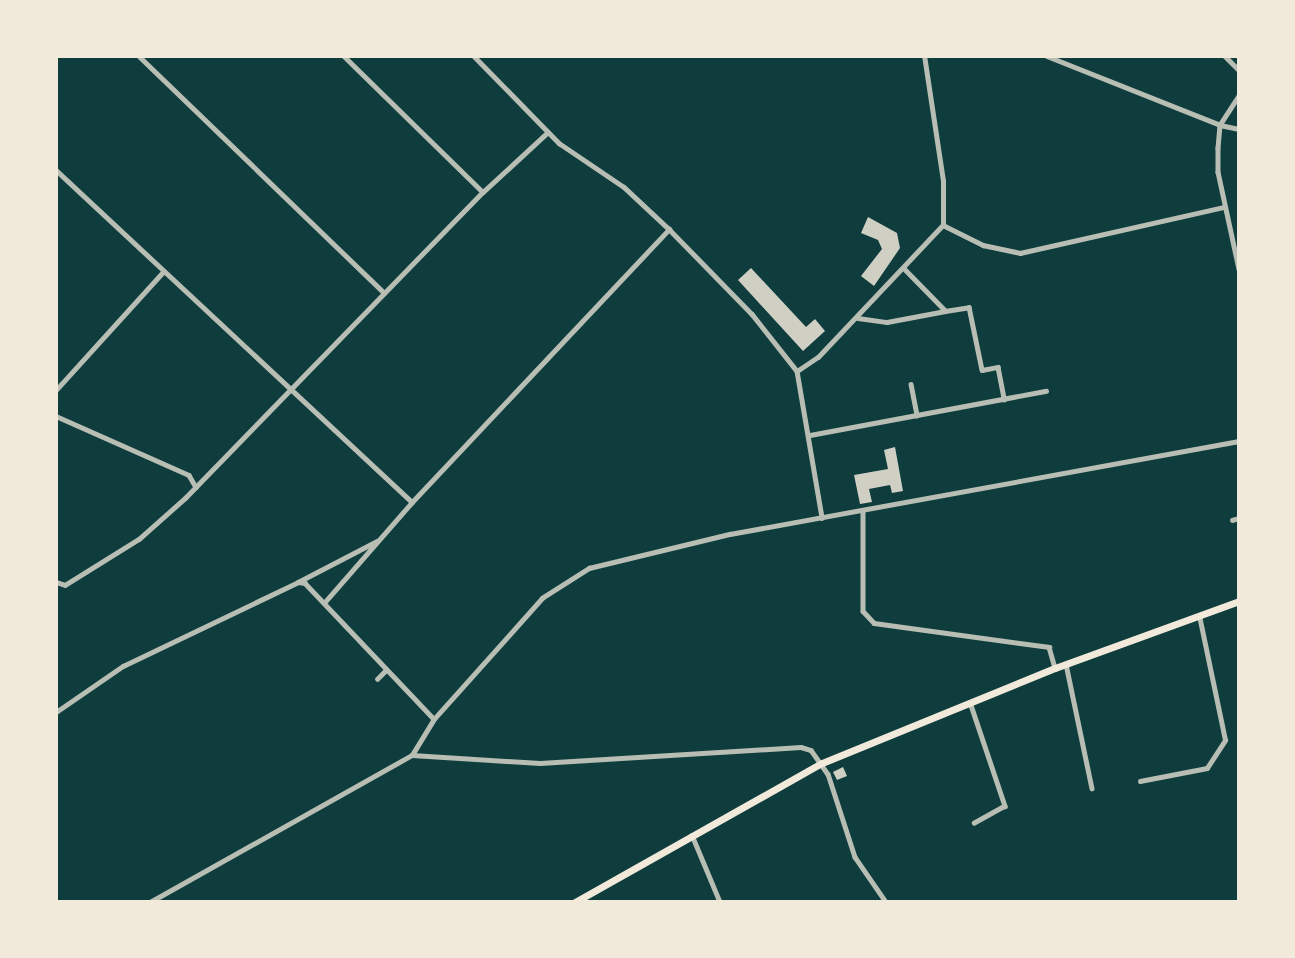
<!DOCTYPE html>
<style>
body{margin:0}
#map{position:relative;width:1295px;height:958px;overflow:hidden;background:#0f3d3e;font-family:"Sofia Sans Condensed",sans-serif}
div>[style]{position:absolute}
.building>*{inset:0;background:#cfcfc3}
.minor>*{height:4.5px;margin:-2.25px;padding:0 2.25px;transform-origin:2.25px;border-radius:2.25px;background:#b8beb3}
.primary>*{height:7px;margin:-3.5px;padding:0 3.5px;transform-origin:3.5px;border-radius:3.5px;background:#f1e9da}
span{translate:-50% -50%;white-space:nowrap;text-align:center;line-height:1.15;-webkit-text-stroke:6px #f1e9da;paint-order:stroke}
.frame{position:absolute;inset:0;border:58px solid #f1e9da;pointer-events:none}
</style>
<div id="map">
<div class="building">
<div style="clip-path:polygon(868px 217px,897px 233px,900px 248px,874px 286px,861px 276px,882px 249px,878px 240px,861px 233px)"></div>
<div style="clip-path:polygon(751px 268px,806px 327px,815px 319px,825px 331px,803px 351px,738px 280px)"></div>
<div style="clip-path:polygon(895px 447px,903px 491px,892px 493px,890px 485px,869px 489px,872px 502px,860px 504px,854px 475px,888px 469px,884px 450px)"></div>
<div style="clip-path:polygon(843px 767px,847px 776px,837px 780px,833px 772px)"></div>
</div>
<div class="minor">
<div style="left:139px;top:56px;width:341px;rotate:44deg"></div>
<div style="left:344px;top:56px;width:194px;rotate:44.4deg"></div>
<div style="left:474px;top:56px;width:122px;rotate:45.7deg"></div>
<div style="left:559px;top:143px;width:78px;rotate:34.1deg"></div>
<div style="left:624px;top:187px;width:62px;rotate:43deg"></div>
<div style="left:669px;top:229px;width:119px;rotate:45.7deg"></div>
<div style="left:752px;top:314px;width:73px;rotate:51.7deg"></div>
<div style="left:797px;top:371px;width:149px;rotate:80.3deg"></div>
<div style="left:1047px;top:56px;width:186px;rotate:21.7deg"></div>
<div style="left:1220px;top:125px;width:19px;rotate:12deg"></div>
<div style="left:1225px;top:56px;width:20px;rotate:45deg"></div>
<div style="left:1239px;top:96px;width:35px;rotate:123deg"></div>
<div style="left:1220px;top:125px;width:23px;rotate:95deg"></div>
<div style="left:1218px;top:148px;width:24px;rotate:90deg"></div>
<div style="left:1218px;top:172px;width:99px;rotate:77.8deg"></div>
<div style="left:56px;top:170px;width:487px;rotate:43deg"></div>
<div style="left:943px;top:225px;width:45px;rotate:26.6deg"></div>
<div style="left:983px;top:245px;width:38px;rotate:12deg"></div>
<div style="left:1020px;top:253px;width:209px;rotate:-12.7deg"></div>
<div style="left:945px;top:311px;width:24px;rotate:-9deg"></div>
<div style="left:969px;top:307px;width:64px;rotate:78.3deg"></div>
<div style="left:982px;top:370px;width:16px;rotate:-11deg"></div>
<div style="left:998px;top:367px;width:33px;rotate:79deg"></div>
<div style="left:858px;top:318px;width:29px;rotate:8deg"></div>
<div style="left:887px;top:322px;width:59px;rotate:-10.7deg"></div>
<div style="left:945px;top:311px;width:57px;rotate:-134.3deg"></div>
<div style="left:797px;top:371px;width:25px;rotate:-34deg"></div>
<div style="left:818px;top:357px;width:182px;rotate:-46.6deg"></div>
<div style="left:943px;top:225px;width:44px;rotate:-90deg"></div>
<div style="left:943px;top:181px;width:126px;rotate:-98.6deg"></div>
<div style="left:911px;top:384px;width:32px;rotate:79deg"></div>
<div style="left:56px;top:390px;width:159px;rotate:-47.8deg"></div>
<div style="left:56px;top:416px;width:145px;rotate:23.9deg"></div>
<div style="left:189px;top:475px;width:14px;rotate:60deg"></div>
<div style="left:810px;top:435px;width:240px;rotate:-10.6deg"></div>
<div style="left:863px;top:510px;width:101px;rotate:90deg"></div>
<div style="left:863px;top:611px;width:16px;rotate:47deg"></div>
<div style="left:874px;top:623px;width:177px;rotate:7.8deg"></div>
<div style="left:1049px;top:647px;width:22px;rotate:74deg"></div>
<div style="left:1232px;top:520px;width:7px;rotate:-16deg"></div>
<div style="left:56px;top:582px;width:9px;rotate:18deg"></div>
<div style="left:65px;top:585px;width:87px;rotate:-31.9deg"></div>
<div style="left:139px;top:539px;width:62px;rotate:-41.7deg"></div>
<div style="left:185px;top:498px;width:427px;rotate:-45.8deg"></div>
<div style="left:483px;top:192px;width:88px;rotate:-42.7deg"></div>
<div style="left:298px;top:582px;width:89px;rotate:-27.4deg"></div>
<div style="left:324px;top:603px;width:134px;rotate:-48.9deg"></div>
<div style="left:412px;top:502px;width:375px;rotate:-46.7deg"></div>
<div style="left:1066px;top:664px;width:127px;rotate:78.2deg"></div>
<div style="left:377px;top:679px;width:13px;rotate:-45deg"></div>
<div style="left:970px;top:702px;width:110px;rotate:71.4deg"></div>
<div style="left:1005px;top:806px;width:35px;rotate:151deg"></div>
<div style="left:56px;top:712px;width:81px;rotate:-34.5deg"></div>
<div style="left:123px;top:666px;width:194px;rotate:-25.6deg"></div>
<div style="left:298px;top:582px;width:7px;rotate:8deg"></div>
<div style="left:305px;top:583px;width:187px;rotate:46.5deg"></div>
<div style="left:412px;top:755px;width:128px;rotate:3.6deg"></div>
<div style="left:540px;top:763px;width:261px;rotate:-3.5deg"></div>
<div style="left:801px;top:747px;width:10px;rotate:17deg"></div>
<div style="left:811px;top:750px;width:29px;rotate:55deg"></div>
<div style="left:828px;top:774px;width:87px;rotate:72deg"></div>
<div style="left:855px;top:857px;width:55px;rotate:55.4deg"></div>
<div style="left:1140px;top:781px;width:68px;rotate:-11deg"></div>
<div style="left:1207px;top:768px;width:33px;rotate:-57deg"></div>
<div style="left:1225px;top:740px;width:127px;rotate:-101.8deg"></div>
<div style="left:692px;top:835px;width:73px;rotate:67.3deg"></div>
<div style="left:150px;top:902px;width:300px;rotate:-29.3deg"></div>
<div style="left:412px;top:755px;width:42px;rotate:-58.6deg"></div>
<div style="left:434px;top:719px;width:162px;rotate:-48.2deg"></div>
<div style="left:542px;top:598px;width:56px;rotate:-32.6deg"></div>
<div style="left:589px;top:568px;width:145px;rotate:-13.6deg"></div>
<div style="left:730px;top:534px;width:517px;rotate:-10.35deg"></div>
</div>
<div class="primary">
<div style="left:575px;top:902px;width:283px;rotate:-29.4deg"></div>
<div style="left:822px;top:763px;width:252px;rotate:-22.2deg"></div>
<div style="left:1055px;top:668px;width:196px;rotate:-20deg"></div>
</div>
<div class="frame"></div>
</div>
